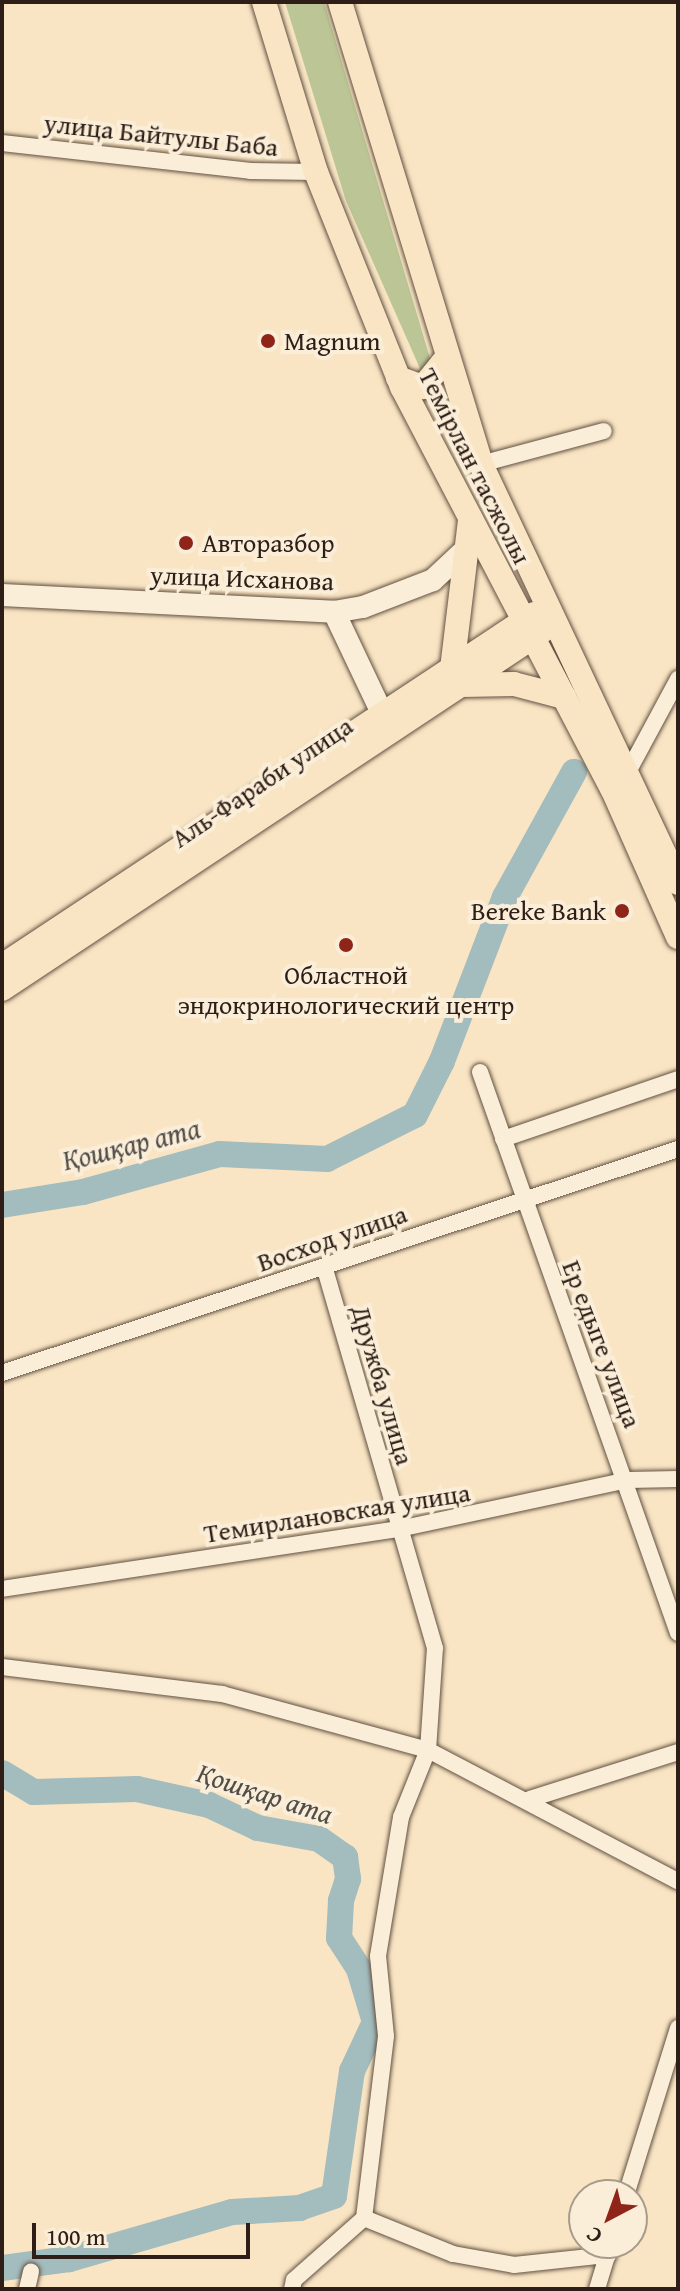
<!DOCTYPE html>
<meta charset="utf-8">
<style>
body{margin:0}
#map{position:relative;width:680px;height:2291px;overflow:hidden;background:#f9e5c3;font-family:"Gentium Book Plus",serif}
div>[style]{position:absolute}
.green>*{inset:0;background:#bcc595}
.river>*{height:26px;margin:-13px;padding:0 13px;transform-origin:13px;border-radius:13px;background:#a3bcbe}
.roads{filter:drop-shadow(0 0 2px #615042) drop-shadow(0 0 2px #615042)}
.street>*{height:16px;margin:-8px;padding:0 8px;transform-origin:8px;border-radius:8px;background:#fbeed8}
.secondary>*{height:22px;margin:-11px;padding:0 11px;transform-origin:11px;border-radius:11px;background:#fbeed8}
.primary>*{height:24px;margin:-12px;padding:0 12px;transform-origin:12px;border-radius:12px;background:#f9e5c3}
.dots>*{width:22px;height:22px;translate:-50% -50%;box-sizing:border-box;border:4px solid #fbeed8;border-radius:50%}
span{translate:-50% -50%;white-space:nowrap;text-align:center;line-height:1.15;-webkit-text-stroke:8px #fbeed8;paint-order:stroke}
.street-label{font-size:26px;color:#2e1e17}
.poi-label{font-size:26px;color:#2e1e17}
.left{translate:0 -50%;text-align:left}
.right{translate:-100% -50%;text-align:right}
.water-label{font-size:28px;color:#514d49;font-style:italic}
.frame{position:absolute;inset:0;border:4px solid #2e1e17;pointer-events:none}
.north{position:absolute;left:568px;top:2179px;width:80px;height:80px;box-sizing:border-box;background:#fbeed8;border:2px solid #a99b8b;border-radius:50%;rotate:221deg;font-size:22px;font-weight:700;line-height:32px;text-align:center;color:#2e1e17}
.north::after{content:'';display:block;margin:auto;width:28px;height:36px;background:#8f2418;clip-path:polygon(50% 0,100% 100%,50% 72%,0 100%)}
.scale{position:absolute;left:32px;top:2223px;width:218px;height:36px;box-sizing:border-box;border:4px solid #2e1e17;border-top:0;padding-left:10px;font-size:24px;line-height:28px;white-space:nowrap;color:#2e1e17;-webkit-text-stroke:6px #fbeed8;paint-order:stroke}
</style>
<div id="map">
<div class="green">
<div style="clip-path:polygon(285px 2px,324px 2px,460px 459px,346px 201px)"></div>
</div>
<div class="river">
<div style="left:2px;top:1205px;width:82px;rotate:-9.1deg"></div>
<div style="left:83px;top:1192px;width:142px;rotate:-15.5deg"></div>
<div style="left:220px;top:1154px;width:107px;rotate:2.7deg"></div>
<div style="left:327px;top:1159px;width:98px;rotate:-26.6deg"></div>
<div style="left:415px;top:1115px;width:60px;rotate:-63.4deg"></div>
<div style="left:442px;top:1061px;width:176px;rotate:-69deg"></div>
<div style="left:505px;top:897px;width:143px;rotate:-61.1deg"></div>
<div style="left:2px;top:1773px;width:37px;rotate:31deg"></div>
<div style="left:34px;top:1792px;width:103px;rotate:-1.7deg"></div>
<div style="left:137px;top:1789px;width:74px;rotate:12.5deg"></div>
<div style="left:209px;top:1805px;width:54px;rotate:25.1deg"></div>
<div style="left:258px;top:1828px;width:62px;rotate:10.2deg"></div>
<div style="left:319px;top:1839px;width:32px;rotate:35deg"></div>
<div style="left:345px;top:1857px;width:22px;rotate:82deg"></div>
<div style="left:348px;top:1879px;width:23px;rotate:108deg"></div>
<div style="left:341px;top:1901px;width:37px;rotate:93deg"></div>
<div style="left:339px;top:1938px;width:37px;rotate:57deg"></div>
<div style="left:359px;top:1969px;width:55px;rotate:73.2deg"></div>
<div style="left:375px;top:2022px;width:54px;rotate:115.1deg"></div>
<div style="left:352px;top:2071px;width:126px;rotate:98.2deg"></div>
<div style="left:334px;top:2196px;width:36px;rotate:161deg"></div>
<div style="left:300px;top:2208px;width:68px;rotate:176.6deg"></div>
<div style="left:232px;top:2212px;width:170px;rotate:163.9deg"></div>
<div style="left:69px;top:2259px;width:68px;rotate:172.3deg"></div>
</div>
<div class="roads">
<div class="street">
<div style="left:2px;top:143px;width:250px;rotate:6.4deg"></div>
<div style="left:250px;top:171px;width:66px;rotate:0.9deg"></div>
<div style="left:481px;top:464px;width:127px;rotate:-15deg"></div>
<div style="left:628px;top:772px;width:106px;rotate:-61.7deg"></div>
<div style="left:480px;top:1072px;width:595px;rotate:70.56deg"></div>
<div style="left:503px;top:1139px;width:185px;rotate:-18.9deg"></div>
<div style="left:2px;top:1373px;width:712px;rotate:-18.33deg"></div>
<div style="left:2px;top:1589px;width:402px;rotate:-8.6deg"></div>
<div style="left:399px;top:1529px;width:234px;rotate:-12.1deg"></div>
<div style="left:628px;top:1480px;width:50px;rotate:-1.1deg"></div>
<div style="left:2px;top:1667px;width:222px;rotate:7deg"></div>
<div style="left:222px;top:1694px;width:213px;rotate:15.2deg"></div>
<div style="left:428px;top:1750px;width:282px;rotate:27.7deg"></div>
<div style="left:530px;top:1799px;width:155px;rotate:-17.6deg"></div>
<div style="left:626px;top:2195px;width:175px;rotate:-72.7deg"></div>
<div style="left:364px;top:2218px;width:96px;rotate:22deg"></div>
<div style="left:453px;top:2254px;width:62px;rotate:10.2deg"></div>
<div style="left:514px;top:2265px;width:95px;rotate:-6.1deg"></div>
<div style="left:27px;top:2289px;width:18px;rotate:-77deg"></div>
<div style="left:292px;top:2289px;width:9px;rotate:-77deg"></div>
<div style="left:294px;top:2280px;width:94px;rotate:-41.5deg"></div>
<div style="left:364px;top:2218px;width:183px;rotate:-83.1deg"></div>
<div style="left:386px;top:2036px;width:80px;rotate:-95.7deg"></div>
<div style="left:378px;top:1956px;width:141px;rotate:-80.6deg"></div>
<div style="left:401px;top:1817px;width:72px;rotate:-68.1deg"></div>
<div style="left:428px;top:1750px;width:102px;rotate:-86.1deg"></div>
<div style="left:435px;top:1648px;width:397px;rotate:-106.2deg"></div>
<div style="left:597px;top:2289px;width:48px;rotate:-73.1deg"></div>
</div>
<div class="secondary">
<div style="left:2px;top:595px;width:332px;rotate:2.9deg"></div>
<div style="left:334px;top:612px;width:29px;rotate:-10deg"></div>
<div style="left:363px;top:607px;width:75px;rotate:-21.1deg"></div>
<div style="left:433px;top:580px;width:42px;rotate:-43.1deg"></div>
<div style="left:334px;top:612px;width:112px;rotate:64.6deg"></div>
</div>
<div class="primary">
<div style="left:264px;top:2px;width:178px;rotate:73deg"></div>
<div style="left:316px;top:172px;width:232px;rotate:68.2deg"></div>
<div style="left:402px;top:387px;width:453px;rotate:62.4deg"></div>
<div style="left:612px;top:788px;width:163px;rotate:66.1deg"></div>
<div style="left:340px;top:2px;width:483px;rotate:73deg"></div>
<div style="left:481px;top:464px;width:463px;rotate:64.8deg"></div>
<div style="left:398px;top:378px;width:27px;rotate:20deg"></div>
<div style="left:423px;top:387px;width:36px;rotate:-51deg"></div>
<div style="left:452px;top:669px;width:149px;rotate:-83.1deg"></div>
<div style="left:462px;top:685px;width:52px;rotate:-1.1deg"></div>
<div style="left:514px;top:684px;width:52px;rotate:14.6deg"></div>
<div style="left:2px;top:966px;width:638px;rotate:-33.49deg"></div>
<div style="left:2px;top:989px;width:651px;rotate:-33.54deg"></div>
</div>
</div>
<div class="dots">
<div style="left:268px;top:341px;background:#8f2418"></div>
<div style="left:186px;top:543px;background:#8f2418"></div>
<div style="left:622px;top:911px;background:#8f2418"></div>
<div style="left:346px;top:945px;background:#8f2418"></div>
</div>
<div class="street-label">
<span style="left:161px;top:135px;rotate:6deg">улица Байтулы Баба</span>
<span style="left:475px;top:466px;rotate:63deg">Темірлан тасжолы</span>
<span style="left:242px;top:578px;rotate:2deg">улица Исханова</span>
<span style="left:262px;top:782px;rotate:-34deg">Аль-Фараби улица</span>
<span style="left:332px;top:1238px;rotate:-19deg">Восход улица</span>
<span style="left:602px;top:1344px;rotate:69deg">Ер едыге улица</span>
<span style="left:383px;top:1385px;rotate:74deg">Дружба улица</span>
<span style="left:337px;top:1513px;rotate:-9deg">Темирлановская улица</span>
</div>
<div class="poi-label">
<span class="left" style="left:284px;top:341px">Magnum</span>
<span class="left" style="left:202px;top:543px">Авторазбор</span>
<span class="right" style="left:606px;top:911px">Bereke Bank</span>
<span style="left:346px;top:990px">Областной<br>эндокринологический центр</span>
</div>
<div class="water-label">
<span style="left:131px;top:1144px;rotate:-14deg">Қошқар ата</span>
<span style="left:265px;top:1793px;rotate:18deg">Қошқар ата</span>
</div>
<div class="frame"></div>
<div class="north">С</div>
<div class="scale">100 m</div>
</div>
